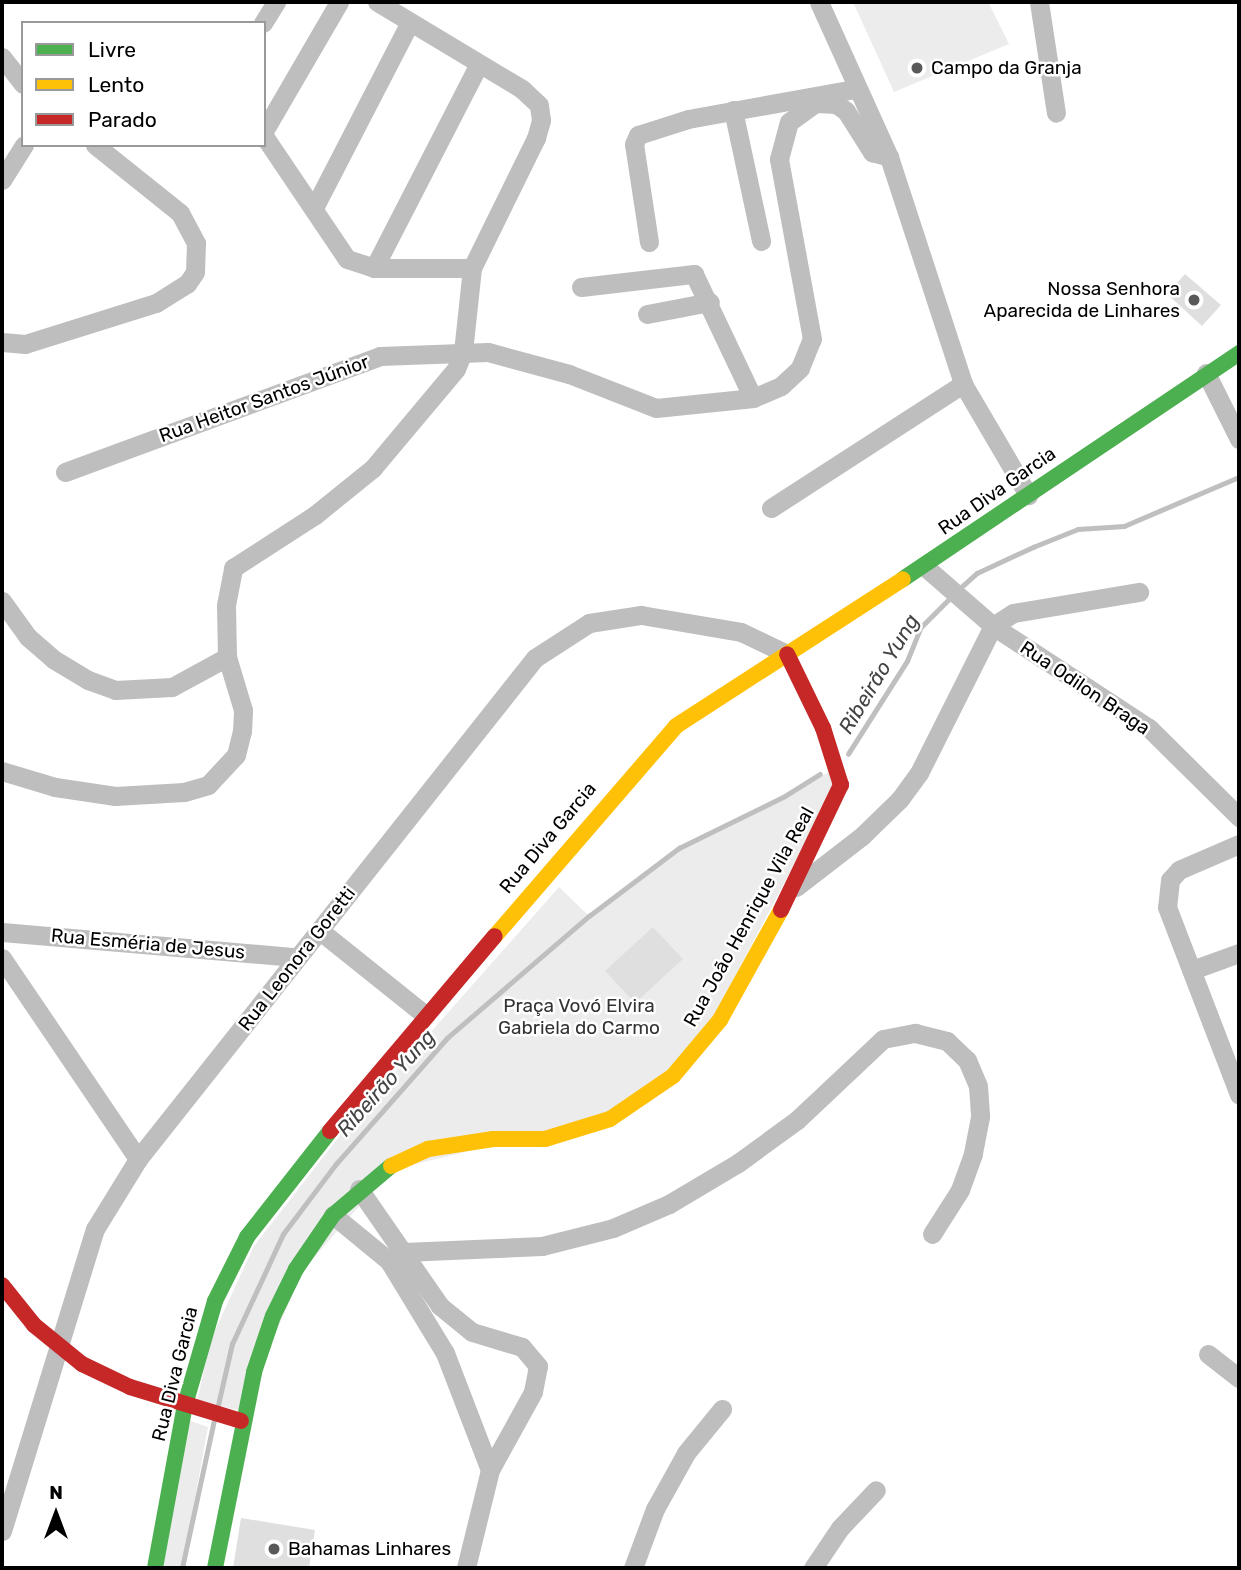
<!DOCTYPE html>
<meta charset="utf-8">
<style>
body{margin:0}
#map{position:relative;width:1241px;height:1570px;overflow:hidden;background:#fff;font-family:Rubik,sans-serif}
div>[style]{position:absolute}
.green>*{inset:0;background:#ececec}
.stream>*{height:4.5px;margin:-2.25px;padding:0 2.25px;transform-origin:2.25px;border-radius:2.25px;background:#bfbfbf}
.building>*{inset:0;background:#dfdfdf}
.street>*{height:19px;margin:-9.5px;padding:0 9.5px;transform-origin:9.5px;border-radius:9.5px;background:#bebebe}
.fast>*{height:16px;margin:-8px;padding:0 8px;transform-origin:8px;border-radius:8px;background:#4caf50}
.slow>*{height:16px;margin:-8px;padding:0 8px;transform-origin:8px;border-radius:8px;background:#ffc107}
.jam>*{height:16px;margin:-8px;padding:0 8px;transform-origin:8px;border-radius:8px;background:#c62828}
.dots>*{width:19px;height:19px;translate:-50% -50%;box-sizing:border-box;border:4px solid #fff;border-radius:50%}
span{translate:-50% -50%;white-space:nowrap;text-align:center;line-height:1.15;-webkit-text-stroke:5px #fff;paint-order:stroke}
.poi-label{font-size:19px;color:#000}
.left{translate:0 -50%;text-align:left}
.right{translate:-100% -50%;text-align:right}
.street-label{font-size:19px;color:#000}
.park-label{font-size:19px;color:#333}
.water-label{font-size:21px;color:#444;font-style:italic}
.frame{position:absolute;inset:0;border:4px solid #000;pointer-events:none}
.legend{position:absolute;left:21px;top:21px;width:245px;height:126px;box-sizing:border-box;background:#fff;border:2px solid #999;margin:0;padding:9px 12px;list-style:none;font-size:21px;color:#000}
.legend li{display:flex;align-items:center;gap:14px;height:35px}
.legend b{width:35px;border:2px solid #999}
.north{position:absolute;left:21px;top:1479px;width:70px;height:70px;-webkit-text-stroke:5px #fff;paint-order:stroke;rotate:0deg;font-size:19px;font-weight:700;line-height:28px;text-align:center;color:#000}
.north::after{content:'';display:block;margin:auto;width:24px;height:32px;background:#000;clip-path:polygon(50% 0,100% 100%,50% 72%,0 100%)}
</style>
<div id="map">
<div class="green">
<div style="clip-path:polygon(853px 2px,988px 2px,1009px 44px,894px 92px)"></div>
<div style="clip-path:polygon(835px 769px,833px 790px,699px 1045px,608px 1117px,391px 1170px,303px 1270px,242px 1411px,197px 1401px,211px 1339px,254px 1246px,345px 1129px,559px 887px,589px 916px,679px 848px)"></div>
<div style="clip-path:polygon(188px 1420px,208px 1427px,182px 1568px,160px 1568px)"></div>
</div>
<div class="stream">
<div style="left:958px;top:590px;width:25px;rotate:-42deg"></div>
<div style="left:977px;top:573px;width:62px;rotate:-24.9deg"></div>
<div style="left:1033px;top:547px;width:48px;rotate:-21.8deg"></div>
<div style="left:1078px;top:529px;width:46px;rotate:-3.7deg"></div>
<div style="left:1124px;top:526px;width:125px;rotate:-23.1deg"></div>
<div style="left:848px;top:754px;width:110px;rotate:-57.6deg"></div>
<div style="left:907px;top:661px;width:37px;rotate:-68deg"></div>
<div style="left:921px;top:627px;width:44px;rotate:-45deg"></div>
<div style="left:218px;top:1405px;width:63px;rotate:-77.1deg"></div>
<div style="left:232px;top:1344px;width:121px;rotate:-65.1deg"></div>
<div style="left:283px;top:1234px;width:88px;rotate:-52.9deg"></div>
<div style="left:336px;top:1164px;width:168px;rotate:-48.6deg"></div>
<div style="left:447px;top:1038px;width:187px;rotate:-40.7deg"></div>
<div style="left:589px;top:916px;width:113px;rotate:-37.1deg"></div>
<div style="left:679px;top:848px;width:118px;rotate:-26.1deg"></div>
<div style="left:785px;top:796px;width:41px;rotate:-32.2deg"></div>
<div style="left:182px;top:1568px;width:151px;rotate:-77.8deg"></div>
</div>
<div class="building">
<div style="clip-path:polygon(1185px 274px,1221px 305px,1202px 326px,1167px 294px)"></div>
<div style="clip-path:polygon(653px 927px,683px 959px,635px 1003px,605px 971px)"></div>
<div style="clip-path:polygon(241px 1518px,315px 1530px,309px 1568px,233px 1568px)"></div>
</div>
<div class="street">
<div style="left:819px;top:2px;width:170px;rotate:65.7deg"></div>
<div style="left:889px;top:157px;width:239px;rotate:71.9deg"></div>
<div style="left:963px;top:384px;width:129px;rotate:59.6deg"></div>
<div style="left:1039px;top:2px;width:112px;rotate:81.3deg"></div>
<div style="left:263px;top:23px;width:25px;rotate:-58deg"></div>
<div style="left:2px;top:57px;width:34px;rotate:52deg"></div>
<div style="left:733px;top:110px;width:134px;rotate:77.9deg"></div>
<div style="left:264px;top:131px;width:149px;rotate:-59.8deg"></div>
<div style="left:264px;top:136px;width:148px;rotate:56deg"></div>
<div style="left:347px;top:259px;width:28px;rotate:18deg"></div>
<div style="left:374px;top:268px;width:98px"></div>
<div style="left:2px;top:180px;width:41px;rotate:-57.8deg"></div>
<div style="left:314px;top:208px;width:209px;rotate:-62.7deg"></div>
<div style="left:649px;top:242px;width:99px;rotate:-98.7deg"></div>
<div style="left:634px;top:144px;width:10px;rotate:-66deg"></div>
<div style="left:638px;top:135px;width:52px;rotate:-17.7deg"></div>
<div style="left:688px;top:119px;width:170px;rotate:-10.2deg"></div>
<div style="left:374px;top:268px;width:229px;rotate:-62.8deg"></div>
<div style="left:581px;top:287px;width:114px;rotate:-6.6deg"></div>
<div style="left:694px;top:274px;width:137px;rotate:64.6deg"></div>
<div style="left:647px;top:314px;width:64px;rotate:-10.8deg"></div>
<div style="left:2px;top:342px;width:23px;rotate:5deg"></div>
<div style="left:25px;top:344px;width:137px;rotate:-17.4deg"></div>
<div style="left:156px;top:303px;width:36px;rotate:-32deg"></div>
<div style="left:187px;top:284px;width:14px;rotate:-56deg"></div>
<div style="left:195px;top:272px;width:29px;rotate:-88deg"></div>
<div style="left:196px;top:243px;width:34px;rotate:-118deg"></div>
<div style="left:180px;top:213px;width:109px;rotate:-141.3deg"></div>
<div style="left:1206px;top:373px;width:74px;rotate:63.4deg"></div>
<div style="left:65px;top:472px;width:336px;rotate:-20.2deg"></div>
<div style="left:380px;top:356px;width:108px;rotate:-2.1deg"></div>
<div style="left:488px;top:352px;width:84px;rotate:15.2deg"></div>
<div style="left:569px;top:374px;width:93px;rotate:21.3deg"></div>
<div style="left:656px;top:408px;width:98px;rotate:-5.9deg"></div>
<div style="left:753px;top:398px;width:30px;rotate:-23deg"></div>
<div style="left:781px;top:386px;width:26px;rotate:-43deg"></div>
<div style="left:800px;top:368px;width:31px;rotate:-68deg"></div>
<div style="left:812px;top:339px;width:183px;rotate:-100.4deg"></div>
<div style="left:779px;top:159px;width:38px;rotate:-75deg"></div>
<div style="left:789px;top:122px;width:32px;rotate:-36deg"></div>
<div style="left:815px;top:103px;width:21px;rotate:3deg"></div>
<div style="left:836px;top:104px;width:12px;rotate:35deg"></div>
<div style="left:846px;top:111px;width:49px;rotate:57.6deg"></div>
<div style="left:872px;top:152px;width:18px;rotate:16deg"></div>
<div style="left:771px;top:508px;width:229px;rotate:-32.9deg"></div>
<div style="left:924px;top:566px;width:91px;rotate:41deg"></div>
<div style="left:993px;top:626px;width:186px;rotate:33.2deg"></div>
<div style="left:1149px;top:728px;width:127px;rotate:44.7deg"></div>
<div style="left:2px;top:601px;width:44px;rotate:54.2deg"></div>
<div style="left:28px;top:637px;width:33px;rotate:41deg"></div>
<div style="left:53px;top:659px;width:41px;rotate:31deg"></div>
<div style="left:88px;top:680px;width:29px;rotate:20deg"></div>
<div style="left:115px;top:690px;width:57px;rotate:-3deg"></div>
<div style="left:172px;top:687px;width:63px;rotate:-28.6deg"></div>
<div style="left:2px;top:771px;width:55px;rotate:16.8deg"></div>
<div style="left:55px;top:787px;width:61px;rotate:8.5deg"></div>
<div style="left:115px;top:796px;width:69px;rotate:-3.3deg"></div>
<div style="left:184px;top:792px;width:25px;rotate:-16deg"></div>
<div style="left:208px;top:785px;width:41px;rotate:-47deg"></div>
<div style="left:236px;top:755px;width:25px;rotate:-76deg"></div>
<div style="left:242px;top:731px;width:21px;rotate:-87deg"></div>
<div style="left:243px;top:710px;width:55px;rotate:-106.8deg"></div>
<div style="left:227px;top:657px;width:52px;rotate:-91.1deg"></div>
<div style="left:226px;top:605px;width:38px;rotate:-79deg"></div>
<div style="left:233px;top:568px;width:98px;rotate:-32.9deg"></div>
<div style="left:315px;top:515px;width:75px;rotate:-39deg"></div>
<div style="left:373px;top:468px;width:129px;rotate:-50deg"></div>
<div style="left:456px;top:369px;width:18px;rotate:-68deg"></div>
<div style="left:463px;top:352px;width:84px;rotate:-83.9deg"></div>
<div style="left:472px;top:268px;width:145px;rotate:-63.8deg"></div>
<div style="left:536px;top:138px;width:19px;rotate:-74deg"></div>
<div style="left:541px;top:120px;width:15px;rotate:-98deg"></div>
<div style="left:539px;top:105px;width:23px;rotate:-137deg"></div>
<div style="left:522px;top:89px;width:169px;rotate:-149deg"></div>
<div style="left:1239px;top:844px;width:65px;rotate:156.6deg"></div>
<div style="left:1179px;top:870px;width:13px;rotate:132deg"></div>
<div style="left:1170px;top:880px;width:27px;rotate:96deg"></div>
<div style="left:1167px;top:907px;width:201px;rotate:69deg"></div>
<div style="left:796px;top:887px;width:83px;rotate:-37.7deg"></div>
<div style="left:862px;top:836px;width:53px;rotate:-44.2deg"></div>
<div style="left:900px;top:799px;width:32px;rotate:-54deg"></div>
<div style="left:919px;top:773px;width:165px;rotate:-63.3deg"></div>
<div style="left:993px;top:626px;width:24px;rotate:-33deg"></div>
<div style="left:1013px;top:613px;width:128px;rotate:-9.5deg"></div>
<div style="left:319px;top:930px;width:136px;rotate:38.7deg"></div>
<div style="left:2px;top:932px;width:294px;rotate:4.9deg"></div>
<div style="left:2px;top:958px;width:243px;rotate:55.9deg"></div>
<div style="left:1192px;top:970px;width:50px;rotate:-19.9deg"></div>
<div style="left:359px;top:1189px;width:142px;rotate:55.3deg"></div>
<div style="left:440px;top:1306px;width:41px;rotate:39.1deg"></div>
<div style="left:472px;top:1332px;width:52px;rotate:16.7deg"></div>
<div style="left:522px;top:1347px;width:25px;rotate:50deg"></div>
<div style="left:538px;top:1366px;width:26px;rotate:101deg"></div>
<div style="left:533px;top:1392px;width:89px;rotate:118.9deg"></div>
<div style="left:490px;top:1470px;width:101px;rotate:103.8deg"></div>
<div style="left:333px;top:1215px;width:72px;rotate:39.4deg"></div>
<div style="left:389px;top:1261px;width:108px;rotate:58.7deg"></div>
<div style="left:445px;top:1353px;width:125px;rotate:69deg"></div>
<div style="left:389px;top:1261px;width:17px;rotate:-31deg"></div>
<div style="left:404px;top:1252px;width:138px;rotate:-2.5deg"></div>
<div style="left:542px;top:1246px;width:73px;rotate:-14.2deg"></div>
<div style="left:613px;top:1228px;width:61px;rotate:-23.2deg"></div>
<div style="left:669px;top:1204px;width:80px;rotate:-30.7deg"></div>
<div style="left:738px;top:1163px;width:73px;rotate:-36.1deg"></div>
<div style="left:797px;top:1120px;width:118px;rotate:-43.3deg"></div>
<div style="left:883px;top:1039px;width:33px;rotate:-11deg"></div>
<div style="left:915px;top:1033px;width:33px;rotate:14deg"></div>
<div style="left:947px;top:1041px;width:28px;rotate:44deg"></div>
<div style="left:967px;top:1060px;width:28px;rotate:67deg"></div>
<div style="left:978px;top:1086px;width:31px;rotate:86deg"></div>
<div style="left:980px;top:1117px;width:38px;rotate:101deg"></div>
<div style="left:973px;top:1154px;width:38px;rotate:110deg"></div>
<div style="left:960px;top:1190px;width:52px;rotate:122.5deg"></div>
<div style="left:1208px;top:1354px;width:39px;rotate:38deg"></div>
<div style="left:2px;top:1531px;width:316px;rotate:-72.9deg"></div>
<div style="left:95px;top:1229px;width:82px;rotate:-58.4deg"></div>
<div style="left:138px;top:1159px;width:639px;rotate:-51.61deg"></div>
<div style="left:535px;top:658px;width:64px;rotate:-32.9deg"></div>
<div style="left:589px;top:623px;width:53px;rotate:-8.7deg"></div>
<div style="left:641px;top:615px;width:101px;rotate:9.6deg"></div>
<div style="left:741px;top:632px;width:51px;rotate:25.6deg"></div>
<div style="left:633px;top:1568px;width:63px;rotate:-69.6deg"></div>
<div style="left:655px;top:1509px;width:64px;rotate:-61deg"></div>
<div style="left:686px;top:1453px;width:57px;rotate:-50.7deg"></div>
<div style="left:813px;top:1568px;width:48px;rotate:-56deg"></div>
<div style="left:840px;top:1528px;width:52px;rotate:-46.5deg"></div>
</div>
<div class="fast">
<div style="left:903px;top:579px;width:405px;rotate:-33.9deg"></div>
<div style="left:155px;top:1568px;width:166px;rotate:-79.6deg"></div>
<div style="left:185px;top:1405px;width:108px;rotate:-73.9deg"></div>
<div style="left:215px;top:1301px;width:72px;rotate:-63.4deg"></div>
<div style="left:247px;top:1237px;width:135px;rotate:-51.9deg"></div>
<div style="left:215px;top:1568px;width:200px;rotate:-78.7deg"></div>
<div style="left:254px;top:1372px;width:59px;rotate:-71.3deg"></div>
<div style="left:273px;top:1316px;width:52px;rotate:-63.9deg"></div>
<div style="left:296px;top:1269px;width:65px;rotate:-55.6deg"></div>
<div style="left:333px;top:1215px;width:76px;rotate:-40.2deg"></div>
</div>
<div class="slow">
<div style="left:495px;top:936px;width:277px;rotate:-49.2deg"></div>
<div style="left:676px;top:726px;width:270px;rotate:-32.9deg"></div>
<div style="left:391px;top:1166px;width:41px;rotate:-24.7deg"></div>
<div style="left:428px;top:1149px;width:66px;rotate:-8.7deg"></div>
<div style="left:493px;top:1139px;width:52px"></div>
<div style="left:545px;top:1139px;width:68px;rotate:-17.1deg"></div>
<div style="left:610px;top:1119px;width:76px;rotate:-34.3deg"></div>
<div style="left:673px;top:1076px;width:73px;rotate:-50deg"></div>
<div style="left:720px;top:1020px;width:126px;rotate:-61deg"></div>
</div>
<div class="jam">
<div style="left:781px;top:910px;width:139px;rotate:-64.4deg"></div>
<div style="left:841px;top:785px;width:60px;rotate:-107.5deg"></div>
<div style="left:823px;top:728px;width:82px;rotate:-115.9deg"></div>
<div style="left:330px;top:1131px;width:255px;rotate:-49.8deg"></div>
<div style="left:2px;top:1285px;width:51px;rotate:51.3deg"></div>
<div style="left:34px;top:1325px;width:62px;rotate:39.1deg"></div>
<div style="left:82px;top:1364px;width:53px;rotate:25.6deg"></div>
<div style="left:130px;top:1387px;width:116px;rotate:17deg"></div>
</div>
<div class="dots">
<div style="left:917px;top:68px;background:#595959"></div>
<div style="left:1194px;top:300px;background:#595959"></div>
<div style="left:274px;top:1549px;background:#595959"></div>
</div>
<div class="poi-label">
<span class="left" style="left:931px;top:68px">Campo da Granja</span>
<span class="right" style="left:1180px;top:300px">Nossa Senhora<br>Aparecida de Linhares</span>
<span class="left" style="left:288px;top:1549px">Bahamas Linhares</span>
</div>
<div class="street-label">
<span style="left:264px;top:399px;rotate:-20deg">Rua Heitor Santos Júnior</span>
<span style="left:997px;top:491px;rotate:-35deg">Rua Diva Garcia</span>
<span style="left:1085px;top:688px;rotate:34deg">Rua Odilon Braga</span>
<span style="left:548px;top:838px;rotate:-50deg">Rua Diva Garcia</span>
<span style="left:749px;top:917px;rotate:-61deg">Rua João Henrique Vila Real</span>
<span style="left:148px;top:944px;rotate:5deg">Rua Esméria de Jesus</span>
<span style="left:297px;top:959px;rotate:-52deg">Rua Leonora Goretti</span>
<span style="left:175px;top:1374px;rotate:-76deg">Rua Diva Garcia</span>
</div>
<div class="park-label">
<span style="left:579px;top:1017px">Praça Vovó Elvira<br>Gabriela do Carmo</span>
</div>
<div class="water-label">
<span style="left:879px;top:674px;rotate:-59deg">Ribeirão Yung</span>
<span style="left:386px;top:1083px;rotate:-48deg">Ribeirão Yung</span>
</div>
<div class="frame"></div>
<ul class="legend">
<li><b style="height:9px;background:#4caf50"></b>Livre</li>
<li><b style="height:9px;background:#ffc107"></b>Lento</li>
<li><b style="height:9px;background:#c62828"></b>Parado</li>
</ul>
<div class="north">N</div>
</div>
